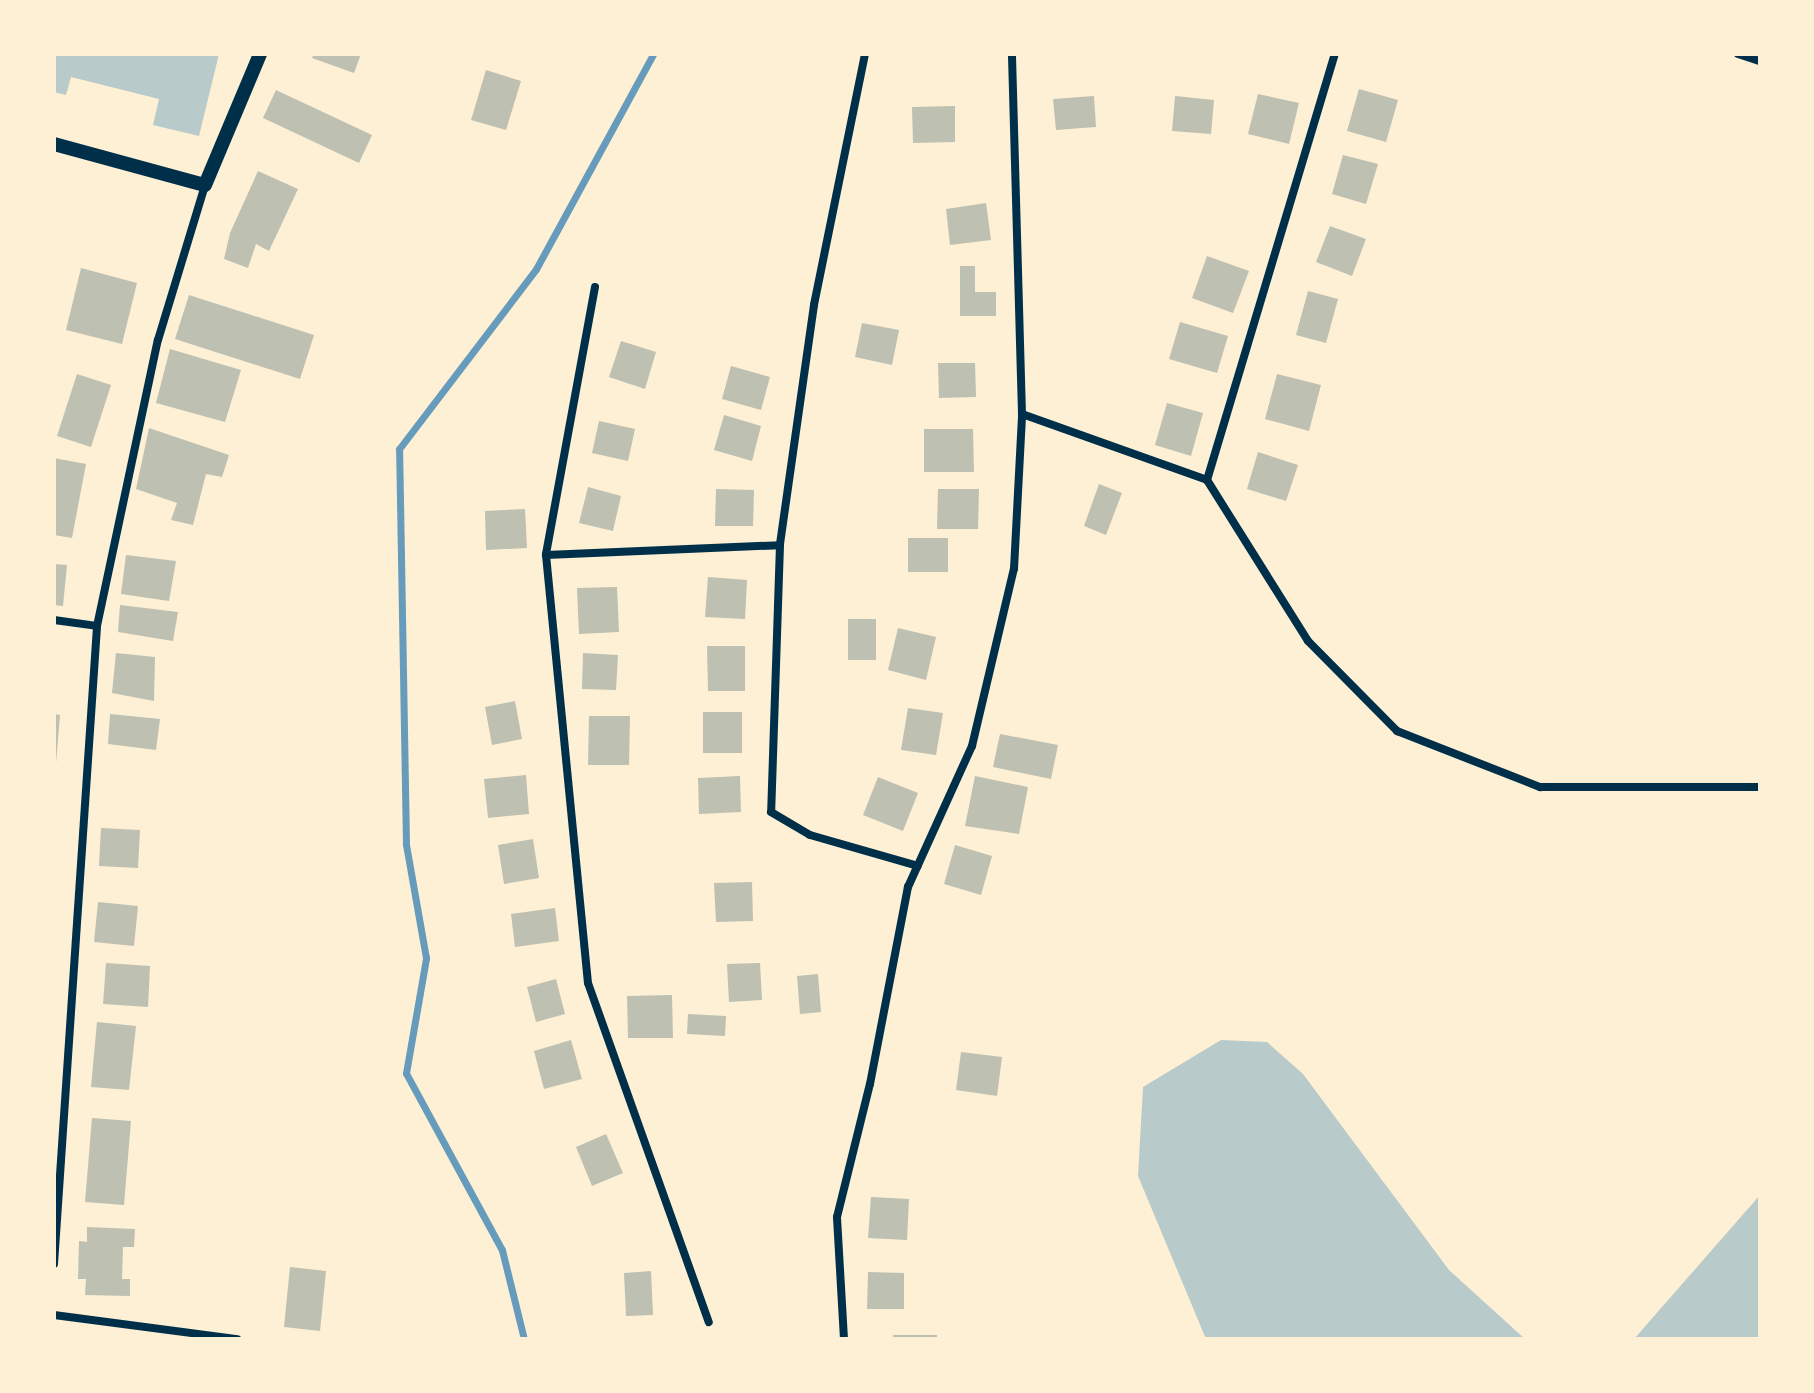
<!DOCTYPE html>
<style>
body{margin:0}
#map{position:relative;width:1814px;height:1393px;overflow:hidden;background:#fdf0d5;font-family:Lato,sans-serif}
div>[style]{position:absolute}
.green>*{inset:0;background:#b9caca}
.stream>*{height:7px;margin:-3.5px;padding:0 3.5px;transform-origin:3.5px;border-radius:3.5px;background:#669bbc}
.building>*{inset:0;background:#bec0b2}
.minor>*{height:8px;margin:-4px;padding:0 4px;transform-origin:4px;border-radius:4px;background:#003049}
.tertiary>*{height:14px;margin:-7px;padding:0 7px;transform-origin:7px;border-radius:7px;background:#003049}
span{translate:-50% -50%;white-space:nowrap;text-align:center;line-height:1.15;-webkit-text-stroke:8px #fdf0d5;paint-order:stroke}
.frame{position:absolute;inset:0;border:56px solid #fdf0d5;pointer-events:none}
</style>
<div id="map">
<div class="green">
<div style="clip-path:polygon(54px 54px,219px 54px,199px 136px,153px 125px,159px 99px,71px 77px,66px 95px,54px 92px)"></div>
<div style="clip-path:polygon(1221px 1040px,1267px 1042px,1303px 1074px,1449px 1270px,1525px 1339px,1206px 1339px,1138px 1176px,1143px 1087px)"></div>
<div style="clip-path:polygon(1760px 1195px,1760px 1339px,1634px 1339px)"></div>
</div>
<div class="stream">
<div style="left:524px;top:1339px;width:92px;rotate:-103.9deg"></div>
<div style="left:502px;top:1250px;width:201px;rotate:-118.5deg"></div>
<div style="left:406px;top:1073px;width:117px;rotate:-80.1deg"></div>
<div style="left:426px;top:958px;width:116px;rotate:-100deg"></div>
<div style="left:406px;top:844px;width:395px;rotate:-91deg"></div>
<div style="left:399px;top:449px;width:226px;rotate:-52.7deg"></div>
<div style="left:536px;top:269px;width:245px;rotate:-61.4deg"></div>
</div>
<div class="building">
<div style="clip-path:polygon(314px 54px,361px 54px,354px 73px,312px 58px)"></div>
<div style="clip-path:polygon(486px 70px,521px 81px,506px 130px,471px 120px)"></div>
<div style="clip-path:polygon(1359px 89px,1398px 100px,1386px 142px,1347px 131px)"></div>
<div style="clip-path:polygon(276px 90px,372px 135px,359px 163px,263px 118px)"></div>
<div style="clip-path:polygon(1258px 94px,1299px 103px,1289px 144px,1248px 134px)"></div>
<div style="clip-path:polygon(1094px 96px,1096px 127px,1056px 130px,1053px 99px)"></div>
<div style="clip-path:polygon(1175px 96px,1214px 100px,1211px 134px,1172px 131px)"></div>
<div style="clip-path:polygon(955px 106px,955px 142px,913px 143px,912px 107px)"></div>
<div style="clip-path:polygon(1343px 155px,1378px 164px,1366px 204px,1332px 194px)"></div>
<div style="clip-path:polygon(258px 171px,298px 189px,269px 251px,256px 244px,248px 268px,224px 259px,230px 233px)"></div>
<div style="clip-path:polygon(986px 203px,991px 240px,950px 245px,946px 209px)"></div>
<div style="clip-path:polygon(1330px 226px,1366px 239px,1352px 276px,1316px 262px)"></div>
<div style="clip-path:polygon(1207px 256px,1249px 271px,1233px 313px,1192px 298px)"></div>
<div style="clip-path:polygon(960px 266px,975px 266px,975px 292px,996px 292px,996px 316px,960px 316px)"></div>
<div style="clip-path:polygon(81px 268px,137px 283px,122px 344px,66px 330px)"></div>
<div style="clip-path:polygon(1308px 291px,1338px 299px,1326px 343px,1296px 335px)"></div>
<div style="clip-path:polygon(189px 295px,314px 335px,300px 379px,175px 339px)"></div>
<div style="clip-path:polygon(1180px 322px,1228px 336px,1217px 373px,1169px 359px)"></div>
<div style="clip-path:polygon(862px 323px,899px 330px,892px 365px,855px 357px)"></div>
<div style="clip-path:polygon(621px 341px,656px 352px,645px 389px,609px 377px)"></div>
<div style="clip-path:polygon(170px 349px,241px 370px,225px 422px,156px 403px)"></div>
<div style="clip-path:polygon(938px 363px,975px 363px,976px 397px,939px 398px)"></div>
<div style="clip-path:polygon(731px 366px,770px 377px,761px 410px,722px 399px)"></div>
<div style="clip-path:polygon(77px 374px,111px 385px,91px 447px,57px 436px)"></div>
<div style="clip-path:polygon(1277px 374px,1321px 385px,1309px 431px,1265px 419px)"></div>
<div style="clip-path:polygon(1167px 403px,1203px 413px,1191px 456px,1155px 445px)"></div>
<div style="clip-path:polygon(724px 415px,761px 426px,752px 461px,714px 450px)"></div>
<div style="clip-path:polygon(599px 421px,635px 429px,628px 461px,592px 453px)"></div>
<div style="clip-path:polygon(149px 428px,229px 455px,222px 477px,206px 474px,193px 525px,171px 520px,177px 503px,136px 489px)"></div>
<div style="clip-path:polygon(924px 429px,973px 429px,974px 472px,924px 472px)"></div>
<div style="clip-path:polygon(1258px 452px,1298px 465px,1286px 501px,1247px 489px)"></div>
<div style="clip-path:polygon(54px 458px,86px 464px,72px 538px,54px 535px)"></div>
<div style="clip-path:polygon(1099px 484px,1122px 493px,1106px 535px,1084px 526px)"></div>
<div style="clip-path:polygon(588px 487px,621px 496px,613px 531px,579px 523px)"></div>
<div style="clip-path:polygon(716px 489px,754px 490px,753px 526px,715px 526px)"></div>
<div style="clip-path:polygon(938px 489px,979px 489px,978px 529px,937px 529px)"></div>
<div style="clip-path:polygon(525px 509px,527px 548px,486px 550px,485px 511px)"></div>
<div style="clip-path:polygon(908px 538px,948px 538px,948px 572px,908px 572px)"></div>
<div style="clip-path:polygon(126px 555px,176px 561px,169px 601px,121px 594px)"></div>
<div style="clip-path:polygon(54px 564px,67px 565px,63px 606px,54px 605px)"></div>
<div style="clip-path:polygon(708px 577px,747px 580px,745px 619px,705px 617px)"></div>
<div style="clip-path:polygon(617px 587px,619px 632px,579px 634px,577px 588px)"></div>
<div style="clip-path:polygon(120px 605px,178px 612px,173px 641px,118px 632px)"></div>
<div style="clip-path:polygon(848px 619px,876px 619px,876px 660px,848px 660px)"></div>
<div style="clip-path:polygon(898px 628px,936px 637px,926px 680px,888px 670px)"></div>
<div style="clip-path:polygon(707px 646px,745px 646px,745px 691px,708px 691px)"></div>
<div style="clip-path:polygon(116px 653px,155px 657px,154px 701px,112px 693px)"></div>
<div style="clip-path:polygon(583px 653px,618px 655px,616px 690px,582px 689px)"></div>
<div style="clip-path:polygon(515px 701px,522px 739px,492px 745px,485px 707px)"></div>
<div style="clip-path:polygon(908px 708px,943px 713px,936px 755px,901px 750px)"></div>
<div style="clip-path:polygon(703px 712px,742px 712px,742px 753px,703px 753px)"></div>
<div style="clip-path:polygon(54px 714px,60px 715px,56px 763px,54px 763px)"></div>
<div style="clip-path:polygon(110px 714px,160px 719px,156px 750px,108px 744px)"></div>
<div style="clip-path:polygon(589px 716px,630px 716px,629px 765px,588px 765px)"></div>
<div style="clip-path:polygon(1000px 734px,1058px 745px,1051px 779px,993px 767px)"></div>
<div style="clip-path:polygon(526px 775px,529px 814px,488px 818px,484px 779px)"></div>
<div style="clip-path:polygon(740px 776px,741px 812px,699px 814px,698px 778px)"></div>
<div style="clip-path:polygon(975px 776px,1028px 787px,1019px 834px,965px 826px)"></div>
<div style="clip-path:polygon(878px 777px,918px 793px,903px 831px,863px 815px)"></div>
<div style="clip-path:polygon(101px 828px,140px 830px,138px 868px,99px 866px)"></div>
<div style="clip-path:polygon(533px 839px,539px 878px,504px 884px,498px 845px)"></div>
<div style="clip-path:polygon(955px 845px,992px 856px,981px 895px,944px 884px)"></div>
<div style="clip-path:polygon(752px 882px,753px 921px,716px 922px,714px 883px)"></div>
<div style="clip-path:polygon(98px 902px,138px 906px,134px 946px,94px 942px)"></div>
<div style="clip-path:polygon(555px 908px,559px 941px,515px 947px,511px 914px)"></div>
<div style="clip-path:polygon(106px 963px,150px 966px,148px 1007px,103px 1004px)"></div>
<div style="clip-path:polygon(760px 963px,762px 1000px,729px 1002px,727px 964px)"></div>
<div style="clip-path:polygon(818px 974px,821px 1012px,800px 1014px,797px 976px)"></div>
<div style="clip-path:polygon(556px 979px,565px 1014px,536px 1022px,527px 987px)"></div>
<div style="clip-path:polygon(672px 995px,673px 1038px,628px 1038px,627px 996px)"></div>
<div style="clip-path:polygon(688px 1014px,726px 1016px,725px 1036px,687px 1034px)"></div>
<div style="clip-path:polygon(97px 1022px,136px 1026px,129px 1090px,91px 1087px)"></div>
<div style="clip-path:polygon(571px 1040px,582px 1079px,544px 1089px,534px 1051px)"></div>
<div style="clip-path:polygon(961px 1052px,1002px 1057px,997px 1096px,956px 1090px)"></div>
<div style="clip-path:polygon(92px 1118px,131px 1121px,124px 1205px,85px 1202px)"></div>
<div style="clip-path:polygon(606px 1134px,623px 1173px,592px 1186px,576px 1147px)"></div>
<div style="clip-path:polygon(871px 1197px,909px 1199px,907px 1240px,868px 1238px)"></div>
<div style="clip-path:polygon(87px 1227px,135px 1229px,134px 1247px,123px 1247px,122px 1279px,130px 1279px,130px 1296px,85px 1295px,86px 1279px,78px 1279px,79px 1241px,87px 1242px)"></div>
<div style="clip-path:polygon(290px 1267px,326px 1271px,320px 1331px,284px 1327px)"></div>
<div style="clip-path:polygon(651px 1271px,653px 1315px,626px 1316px,624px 1273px)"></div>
<div style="clip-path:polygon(868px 1272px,904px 1273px,904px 1309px,867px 1309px)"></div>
<div style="clip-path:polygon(893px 1335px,937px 1335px,937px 1339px,893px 1339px)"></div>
</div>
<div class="minor">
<div style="left:865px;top:54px;width:256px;rotate:101.5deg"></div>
<div style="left:814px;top:305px;width:242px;rotate:98.1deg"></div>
<div style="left:780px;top:545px;width:267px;rotate:91.9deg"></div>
<div style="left:771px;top:812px;width:45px;rotate:30.5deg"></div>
<div style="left:810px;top:835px;width:112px;rotate:16deg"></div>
<div style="left:1738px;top:54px;width:23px;rotate:18deg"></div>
<div style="left:595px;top:287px;width:272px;rotate:100.4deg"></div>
<div style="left:546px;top:555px;width:430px;rotate:84.4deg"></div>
<div style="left:588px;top:983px;width:360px;rotate:70.4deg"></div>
<div style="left:1022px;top:414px;width:196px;rotate:19.6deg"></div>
<div style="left:1207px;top:480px;width:190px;rotate:57.9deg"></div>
<div style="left:1308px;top:641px;width:127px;rotate:45.3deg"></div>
<div style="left:1397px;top:731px;width:154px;rotate:21.4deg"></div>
<div style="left:1540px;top:787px;width:220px"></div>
<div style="left:1207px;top:480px;width:445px;rotate:-73.3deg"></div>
<div style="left:546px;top:555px;width:234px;rotate:-2.4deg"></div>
<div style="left:54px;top:620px;width:43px;rotate:7.9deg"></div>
<div style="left:54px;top:1264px;width:639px;rotate:-86.14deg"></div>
<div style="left:97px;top:626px;width:292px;rotate:-78deg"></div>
<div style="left:158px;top:340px;width:162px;rotate:-73.1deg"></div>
<div style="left:54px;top:1315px;width:185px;rotate:7.5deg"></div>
<div style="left:844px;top:1339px;width:122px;rotate:-93.3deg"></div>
<div style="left:837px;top:1217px;width:137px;rotate:-76.1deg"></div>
<div style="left:870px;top:1084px;width:201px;rotate:-79.1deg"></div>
<div style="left:908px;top:887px;width:155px;rotate:-65.6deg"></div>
<div style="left:972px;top:746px;width:182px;rotate:-76.7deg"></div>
<div style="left:1014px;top:569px;width:155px;rotate:-87deg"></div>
<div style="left:1022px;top:414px;width:360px;rotate:-91.6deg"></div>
</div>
<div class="tertiary">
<div style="left:54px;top:144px;width:156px;rotate:15.2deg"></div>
<div style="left:205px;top:185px;width:142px;rotate:-67.2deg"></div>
</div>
<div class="frame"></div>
</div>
